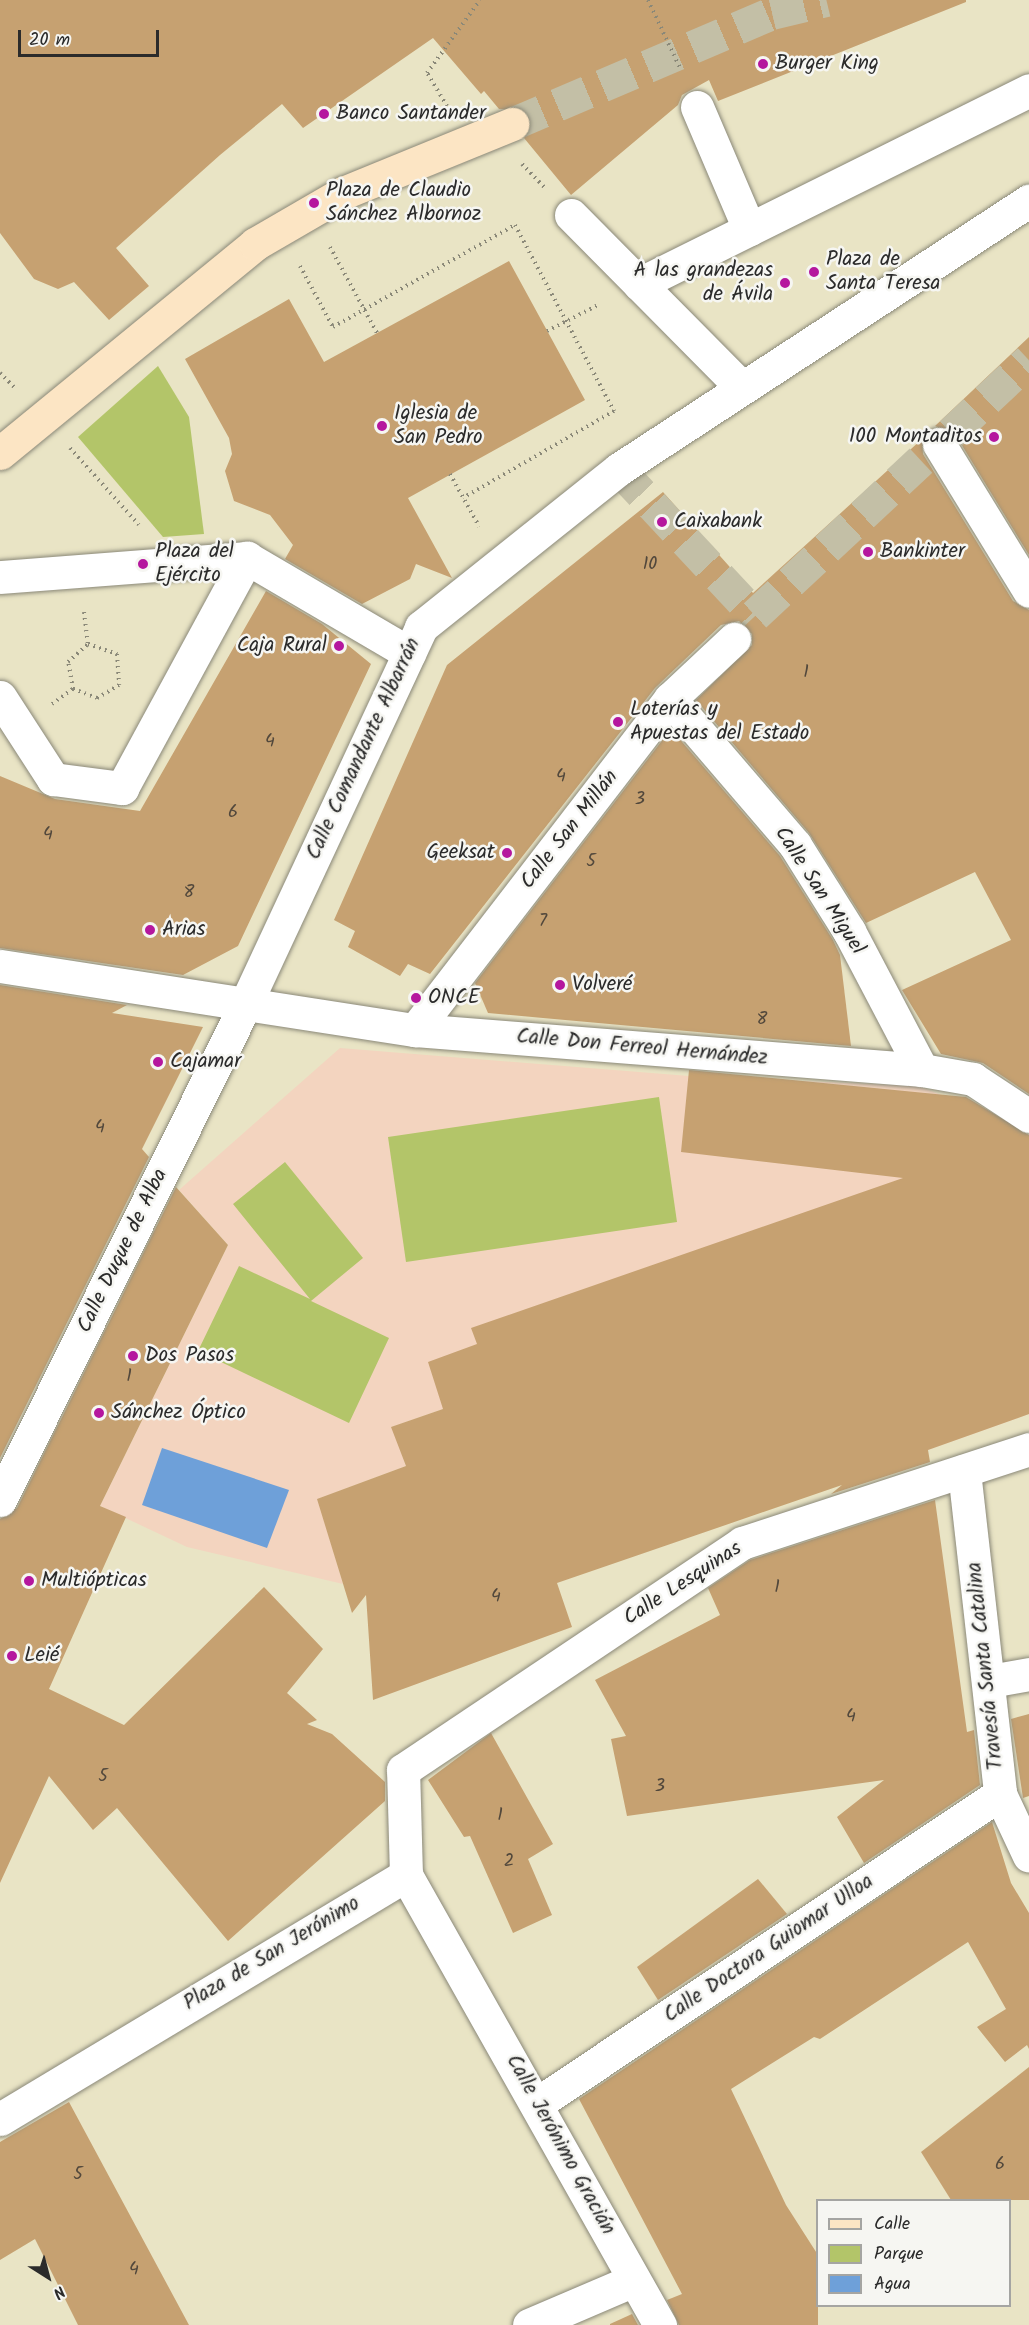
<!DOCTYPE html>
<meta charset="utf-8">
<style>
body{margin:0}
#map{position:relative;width:1029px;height:2325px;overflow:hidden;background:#e9e4c5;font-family:Kalam,sans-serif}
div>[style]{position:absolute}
.built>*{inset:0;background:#f3d4bf}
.green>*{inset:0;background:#b3c569}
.water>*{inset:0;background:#6ea0d9}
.building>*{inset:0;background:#c6a171}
.street-tunnel>*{height:33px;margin-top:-16.5px;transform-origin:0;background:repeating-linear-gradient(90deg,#c3bfa6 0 33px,transparent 0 49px)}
.secondary-tunnel>*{height:33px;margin-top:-16.5px;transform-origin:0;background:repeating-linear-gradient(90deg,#c3bfa6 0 33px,transparent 0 49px)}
.path>*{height:4px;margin-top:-2px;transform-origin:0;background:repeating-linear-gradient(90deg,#8a8878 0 1.5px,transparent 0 6px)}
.roads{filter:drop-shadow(0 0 2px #8a8878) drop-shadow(0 0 2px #8a8878)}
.street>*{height:33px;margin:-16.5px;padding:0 16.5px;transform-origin:16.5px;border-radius:16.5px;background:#fff}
.secondary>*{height:33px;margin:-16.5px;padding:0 16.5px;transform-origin:16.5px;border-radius:16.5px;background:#fce5c4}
.dots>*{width:16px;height:16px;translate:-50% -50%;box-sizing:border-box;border:3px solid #f6f6f2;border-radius:50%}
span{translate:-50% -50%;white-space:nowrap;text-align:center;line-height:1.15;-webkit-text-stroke:5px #f6f6f2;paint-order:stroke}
.number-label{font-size:18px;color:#52483c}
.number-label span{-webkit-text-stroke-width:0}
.poi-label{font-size:21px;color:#2b2b2b}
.left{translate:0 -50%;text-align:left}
.right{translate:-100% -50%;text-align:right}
.street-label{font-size:21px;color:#2b2b2b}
.legend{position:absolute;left:816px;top:2199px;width:195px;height:108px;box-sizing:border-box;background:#f6f6f2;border:2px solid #a5a5a2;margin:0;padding:8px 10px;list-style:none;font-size:18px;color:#2b2b2b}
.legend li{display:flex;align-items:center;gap:12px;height:30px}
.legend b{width:30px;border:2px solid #a5a5a2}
.north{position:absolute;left:18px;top:2247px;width:60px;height:60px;-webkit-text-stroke:4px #f6f6f2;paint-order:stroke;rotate:144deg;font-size:16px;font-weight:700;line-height:24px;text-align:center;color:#2b2b2b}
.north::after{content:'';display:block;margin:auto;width:21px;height:27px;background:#2b2b2b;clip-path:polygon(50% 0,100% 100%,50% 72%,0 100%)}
.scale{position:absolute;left:18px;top:30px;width:141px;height:27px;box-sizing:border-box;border:3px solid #2b2b2b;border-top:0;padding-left:8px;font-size:18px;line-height:21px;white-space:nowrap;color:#2b2b2b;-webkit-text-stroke:4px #f6f6f2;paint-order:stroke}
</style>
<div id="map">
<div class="built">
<div style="clip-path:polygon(340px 1048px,689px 1076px,918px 1086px,1008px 1120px,1029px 1137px,1029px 1414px,823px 1487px,443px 1409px,392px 1427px,406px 1466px,318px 1499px,343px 1584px,187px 1547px,100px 1506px,228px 1245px,179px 1190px)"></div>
</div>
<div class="green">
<div style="clip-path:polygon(158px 366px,189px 417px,204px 534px,163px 537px,78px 437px)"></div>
<div style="clip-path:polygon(659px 1097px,677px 1222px,406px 1262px,388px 1137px)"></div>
<div style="clip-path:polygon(285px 1162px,363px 1258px,311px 1301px,389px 1338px,349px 1423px,198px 1351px,239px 1266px,310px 1299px,233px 1204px)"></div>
</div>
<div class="water">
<div style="clip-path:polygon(162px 1448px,289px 1490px,267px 1548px,142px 1505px)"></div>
</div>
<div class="building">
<div style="clip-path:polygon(0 0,966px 0,966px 2px,718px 101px,709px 80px,682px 95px,678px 105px,571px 195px,524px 138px,531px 126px,524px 110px,499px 109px,484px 91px,481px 94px,433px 38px,303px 128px,282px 104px,220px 155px,116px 248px,149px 286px,109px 320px,74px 282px,58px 289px,34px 279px,0 233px)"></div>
<div style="clip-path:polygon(509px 261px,585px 400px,408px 498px,452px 578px,416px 564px,410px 579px,362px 604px,285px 559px,293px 545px,270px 515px,234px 501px,225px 471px,232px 454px,229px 438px,185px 359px,289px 299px,324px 362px)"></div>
<div style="clip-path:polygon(1029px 337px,1029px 555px,955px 434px,935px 426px)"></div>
<div style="clip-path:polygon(922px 439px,923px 454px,1013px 601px,1029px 610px,1029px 1094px,983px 1063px,941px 1054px,902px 990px,1011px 940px,975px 872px,866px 923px,809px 833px,696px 700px,752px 645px,752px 634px,739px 621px,721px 625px,655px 688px,430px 974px,408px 964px,400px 976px,348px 947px,355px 931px,334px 920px,447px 665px,663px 492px,753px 593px)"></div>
<div style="clip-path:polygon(266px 591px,322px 624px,371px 664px,238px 946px,183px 975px,0 948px,0 776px,55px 799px,140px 811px)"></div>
<div style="clip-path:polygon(671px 729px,780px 856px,833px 940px,840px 955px,851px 1046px,488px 1013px,475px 983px)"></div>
<div style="clip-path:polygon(0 985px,127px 1005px,112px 1013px,203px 1027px,142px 1149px,149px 1157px,0 1458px)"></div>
<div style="clip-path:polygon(689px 1070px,966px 1097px,1029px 1135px,1029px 1414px,928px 1450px,930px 1462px,831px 1494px,842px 1485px,557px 1583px,572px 1627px,373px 1700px,366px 1595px,352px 1613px,317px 1499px,406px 1466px,391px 1427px,443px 1409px,428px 1362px,477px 1344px,471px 1328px,903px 1178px,681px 1152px)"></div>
<div style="clip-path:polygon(176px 1187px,228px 1245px,100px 1506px,126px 1517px,49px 1689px,124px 1725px,264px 1587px,323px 1649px,287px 1693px,317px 1720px,307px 1724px,332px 1734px,385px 1782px,385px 1801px,228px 1941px,117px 1808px,93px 1830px,49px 1776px,0 1883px,0 1519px,17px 1508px)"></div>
<div style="clip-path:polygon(935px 1500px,967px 1732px,974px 1730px,980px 1785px,864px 1863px,837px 1817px,884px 1780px,627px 1816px,611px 1739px,626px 1736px,595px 1680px,720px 1615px,708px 1588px,750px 1560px)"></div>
<div style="clip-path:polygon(1029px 1714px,1029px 1796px,1023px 1798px,1011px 1719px)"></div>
<div style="clip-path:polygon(491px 1733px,553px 1844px,528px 1859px,552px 1915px,513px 1933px,470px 1836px,464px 1837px,428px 1780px)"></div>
<div style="clip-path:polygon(992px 1822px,1011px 1883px,1029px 1913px,1029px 2049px,1027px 2045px,1005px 2062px,977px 2027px,1006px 2009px,968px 1942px,820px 2039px,814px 2037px,731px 2089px,786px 2205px,818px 2255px,818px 2325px,679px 2325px,667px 2300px,682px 2294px,579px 2099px)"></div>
<div style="clip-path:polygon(758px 1879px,787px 1914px,658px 2000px,637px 1967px)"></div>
<div style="clip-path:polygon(1029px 2067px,1029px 2200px,951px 2200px,921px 2152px)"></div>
<div style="clip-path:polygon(69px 2102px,189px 2325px,78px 2325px,35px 2239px,0 2260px,0 2142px)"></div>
<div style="clip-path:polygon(632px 2314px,638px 2325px,610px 2325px,610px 2324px)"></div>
</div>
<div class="street-tunnel">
<div style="left:951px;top:433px;width:107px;rotate:-43.1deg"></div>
<div style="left:619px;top:469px;width:200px;rotate:47deg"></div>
<div style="left:755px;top:615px;width:227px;rotate:-43deg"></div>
</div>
<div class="secondary-tunnel">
<div style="left:512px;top:124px;width:283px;rotate:-23.1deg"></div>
<div style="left:772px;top:13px;width:56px;rotate:-13.5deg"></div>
</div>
<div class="path">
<div style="left:648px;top:0;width:77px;rotate:64.8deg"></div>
<div style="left:447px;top:106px;width:39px;rotate:-121deg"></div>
<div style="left:427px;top:73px;width:90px;rotate:-54deg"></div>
<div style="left:522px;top:164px;width:32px;rotate:46deg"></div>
<div style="left:330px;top:247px;width:98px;rotate:61.3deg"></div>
<div style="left:300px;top:266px;width:69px;rotate:61.6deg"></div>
<div style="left:333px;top:327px;width:209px;rotate:-29.3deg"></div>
<div style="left:515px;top:225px;width:211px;rotate:62deg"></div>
<div style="left:614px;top:411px;width:174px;rotate:150.1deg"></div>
<div style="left:547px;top:331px;width:59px;rotate:-27deg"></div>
<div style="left:0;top:373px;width:20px;rotate:45deg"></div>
<div style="left:70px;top:448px;width:103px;rotate:48.1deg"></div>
<div style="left:450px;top:474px;width:60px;rotate:60.9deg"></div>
<div style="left:84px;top:612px;width:32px;rotate:83deg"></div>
<div style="left:88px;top:644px;width:31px;rotate:19deg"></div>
<div style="left:117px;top:654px;width:31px;rotate:86deg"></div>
<div style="left:119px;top:685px;width:26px;rotate:149deg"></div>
<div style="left:97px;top:698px;width:26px;rotate:-159deg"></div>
<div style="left:73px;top:689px;width:27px;rotate:-100deg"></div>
<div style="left:68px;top:662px;width:27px;rotate:-42deg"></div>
<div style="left:52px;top:704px;width:26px;rotate:-36deg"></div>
</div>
<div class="roads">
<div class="street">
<div style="left:697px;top:107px;width:133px;rotate:66.9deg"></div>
<div style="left:571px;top:215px;width:243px;rotate:45.3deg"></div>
<div style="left:639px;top:284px;width:436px;rotate:-26.4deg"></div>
<div style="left:939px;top:444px;width:172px;rotate:58.5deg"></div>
<div style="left:0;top:577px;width:248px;rotate:-4.4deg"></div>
<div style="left:247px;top:558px;width:188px;rotate:30.4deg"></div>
<div style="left:0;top:697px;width:98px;rotate:57.1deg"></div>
<div style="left:53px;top:779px;width:70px;rotate:7.4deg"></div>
<div style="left:122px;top:788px;width:262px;rotate:-61.5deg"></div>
<div style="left:670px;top:699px;width:192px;rotate:49.4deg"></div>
<div style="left:795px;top:845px;width:102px;rotate:57.9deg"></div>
<div style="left:849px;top:931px;width:157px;rotate:62.3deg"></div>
<div style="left:0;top:966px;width:420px;rotate:8.8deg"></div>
<div style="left:415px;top:1030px;width:509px;rotate:4.51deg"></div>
<div style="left:922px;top:1070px;width:52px;rotate:10deg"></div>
<div style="left:973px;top:1079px;width:67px;rotate:33.5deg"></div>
<div style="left:415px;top:1030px;width:418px;rotate:-52.4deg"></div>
<div style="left:670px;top:699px;width:88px;rotate:-43.2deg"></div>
<div style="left:964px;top:1471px;width:325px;rotate:83.6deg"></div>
<div style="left:1000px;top:1794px;width:68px;rotate:64.9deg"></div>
<div style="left:0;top:1500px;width:555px;rotate:-63.67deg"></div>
<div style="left:246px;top:1003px;width:415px;rotate:-65deg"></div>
<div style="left:421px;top:627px;width:253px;rotate:-38.6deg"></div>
<div style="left:619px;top:469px;width:490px;rotate:-33.2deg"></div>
<div style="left:990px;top:1681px;width:40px;rotate:-10deg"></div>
<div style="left:406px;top:1875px;width:517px;rotate:60.56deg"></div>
<div style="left:538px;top:2103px;width:556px;rotate:-33.78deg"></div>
<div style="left:0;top:2119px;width:474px;rotate:-31deg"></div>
<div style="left:406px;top:1875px;width:105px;rotate:-91.6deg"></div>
<div style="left:403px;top:1770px;width:408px;rotate:-33.8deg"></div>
<div style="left:742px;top:1543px;width:302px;rotate:-18.1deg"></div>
<div style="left:529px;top:2325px;width:114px;rotate:-23.2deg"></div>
</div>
<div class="secondary">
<div style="left:0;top:453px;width:330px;rotate:-39.3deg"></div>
<div style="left:255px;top:244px;width:102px;rotate:-30.1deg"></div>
<div style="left:343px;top:193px;width:183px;rotate:-22.2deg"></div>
</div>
</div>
<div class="dots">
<div style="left:763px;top:64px;background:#b5179e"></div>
<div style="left:324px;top:114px;background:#b5179e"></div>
<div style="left:314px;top:203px;background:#b5179e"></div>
<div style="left:814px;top:272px;background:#b5179e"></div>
<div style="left:785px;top:283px;background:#b5179e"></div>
<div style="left:382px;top:426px;background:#b5179e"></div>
<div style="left:994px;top:437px;background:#b5179e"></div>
<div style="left:662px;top:522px;background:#b5179e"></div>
<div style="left:868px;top:552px;background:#b5179e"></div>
<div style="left:143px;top:564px;background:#b5179e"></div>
<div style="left:339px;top:646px;background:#b5179e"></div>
<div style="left:618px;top:722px;background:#b5179e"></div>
<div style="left:507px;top:853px;background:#b5179e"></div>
<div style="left:150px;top:930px;background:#b5179e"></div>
<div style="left:560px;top:985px;background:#b5179e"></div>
<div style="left:416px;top:998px;background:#b5179e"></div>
<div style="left:158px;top:1062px;background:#b5179e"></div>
<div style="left:133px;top:1356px;background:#b5179e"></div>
<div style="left:99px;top:1413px;background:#b5179e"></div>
<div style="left:29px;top:1581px;background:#b5179e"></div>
<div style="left:12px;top:1656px;background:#b5179e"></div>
</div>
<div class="number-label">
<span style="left:650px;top:565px">10</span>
<span style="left:806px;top:673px">1</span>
<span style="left:270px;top:742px">4</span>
<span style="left:561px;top:777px">4</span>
<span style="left:640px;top:800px">3</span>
<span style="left:233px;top:813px">6</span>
<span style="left:48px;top:835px">4</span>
<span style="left:591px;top:862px">5</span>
<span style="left:189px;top:893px">8</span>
<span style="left:543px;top:922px">7</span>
<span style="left:762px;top:1020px">8</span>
<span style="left:100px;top:1128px">4</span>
<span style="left:129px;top:1377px">1</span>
<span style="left:777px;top:1588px">1</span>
<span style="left:496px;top:1597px">4</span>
<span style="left:851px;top:1717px">4</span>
<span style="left:103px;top:1777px">5</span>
<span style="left:660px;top:1787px">3</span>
<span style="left:500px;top:1816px">1</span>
<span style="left:509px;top:1862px">2</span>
<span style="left:1000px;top:2165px">6</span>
<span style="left:78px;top:2175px">5</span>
<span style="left:134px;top:2270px">4</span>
</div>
<div class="poi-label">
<span class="left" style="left:775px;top:64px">Burger King</span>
<span class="left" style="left:336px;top:114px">Banco Santander</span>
<span class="left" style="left:326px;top:203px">Plaza de Claudio<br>Sánchez Albornoz</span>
<span class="left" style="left:826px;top:272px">Plaza de<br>Santa Teresa</span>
<span class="right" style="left:773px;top:283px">A las grandezas<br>de Ávila</span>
<span class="left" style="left:394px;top:426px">Iglesia de<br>San Pedro</span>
<span class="right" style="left:982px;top:437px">100 Montaditos</span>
<span class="left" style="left:674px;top:522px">Caixabank</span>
<span class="left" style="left:155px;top:564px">Plaza del<br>Ejército</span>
<span class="left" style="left:880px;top:552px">Bankinter</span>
<span class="right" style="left:327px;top:646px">Caja Rural</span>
<span class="left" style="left:630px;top:722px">Loterías y<br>Apuestas del Estado</span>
<span class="right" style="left:495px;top:853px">Geeksat</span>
<span class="left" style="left:162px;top:930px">Arias</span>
<span class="left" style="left:572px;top:985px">Volveré</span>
<span class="left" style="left:428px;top:998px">ONCE</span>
<span class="left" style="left:170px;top:1062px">Cajamar</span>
<span class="left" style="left:145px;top:1356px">Dos Pasos</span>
<span class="left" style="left:111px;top:1413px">Sánchez Óptico</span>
<span class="left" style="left:41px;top:1581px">Multiópticas</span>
<span class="left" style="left:24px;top:1656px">Leié</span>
</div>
<div class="street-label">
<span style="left:364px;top:749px;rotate:-65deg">Calle Comandante Albarrán</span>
<span style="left:570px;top:830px;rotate:-52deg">Calle San Millán</span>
<span style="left:819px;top:891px;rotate:57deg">Calle San Miguel</span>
<span style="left:642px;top:1048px;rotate:5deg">Calle Don Ferreol Hernández</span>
<span style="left:123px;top:1251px;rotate:-64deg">Calle Duque de Alba</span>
<span style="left:683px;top:1584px;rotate:-33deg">Calle Lesquinas</span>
<span style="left:986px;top:1666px;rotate:-96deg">Travesía Santa Catalina</span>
<span style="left:769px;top:1949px;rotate:-34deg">Calle Doctora Guiomar Ulloa</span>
<span style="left:272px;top:1954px;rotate:-31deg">Plaza de San Jerónimo</span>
<span style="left:560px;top:2145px;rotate:61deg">Calle Jerónimo Gracián</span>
</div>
<ul class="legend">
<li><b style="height:8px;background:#fce5c4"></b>Calle</li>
<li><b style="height:16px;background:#b3c569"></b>Parque</li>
<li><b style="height:16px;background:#6ea0d9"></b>Agua</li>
</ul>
<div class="north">N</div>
<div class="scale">20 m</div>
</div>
